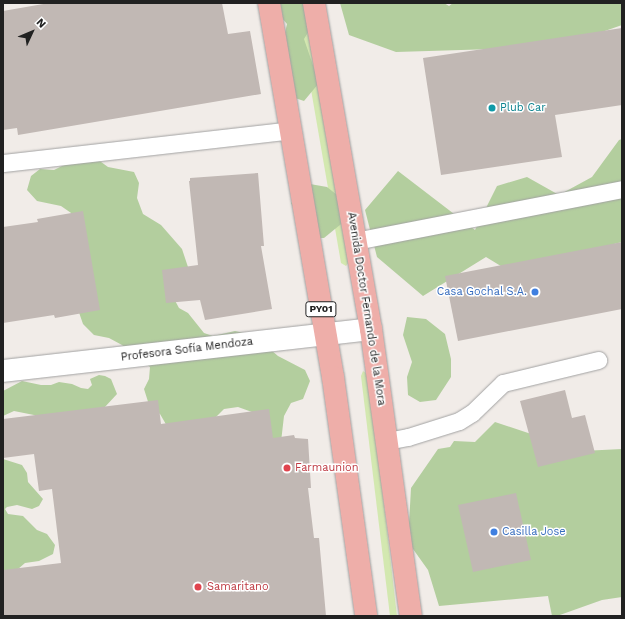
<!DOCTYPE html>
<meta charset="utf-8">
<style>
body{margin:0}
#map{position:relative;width:625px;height:619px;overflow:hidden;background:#f1ece8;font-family:"Work Sans",sans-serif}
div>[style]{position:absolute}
.grass>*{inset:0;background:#d3e8b0}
.forest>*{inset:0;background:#b3ce9e}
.building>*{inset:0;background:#c1b8b4}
.roads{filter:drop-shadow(0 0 1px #a2a2a2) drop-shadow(0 0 1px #a2a2a2)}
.service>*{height:17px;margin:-8.5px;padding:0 8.5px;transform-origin:8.5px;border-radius:8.5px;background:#fff}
.minor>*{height:22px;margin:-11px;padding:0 11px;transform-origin:11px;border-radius:11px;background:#fff}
.trunk>*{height:22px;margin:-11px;padding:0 11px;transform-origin:11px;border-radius:11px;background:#eeaea9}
.dots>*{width:11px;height:11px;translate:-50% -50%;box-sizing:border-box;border:2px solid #fff;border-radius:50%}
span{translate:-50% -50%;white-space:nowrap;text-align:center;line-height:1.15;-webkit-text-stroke:3px #fff;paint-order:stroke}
.shield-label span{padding:1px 3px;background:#fff;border:1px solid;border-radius:3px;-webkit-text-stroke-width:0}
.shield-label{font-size:10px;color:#212121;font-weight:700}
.culture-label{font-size:11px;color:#0d838f}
.left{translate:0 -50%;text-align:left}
.shop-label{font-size:11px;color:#366cbe}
.right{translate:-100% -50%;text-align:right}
.street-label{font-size:11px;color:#212121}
.health-label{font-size:11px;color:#be3a42}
.frame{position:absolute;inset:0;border:4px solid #212121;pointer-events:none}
.north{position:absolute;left:12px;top:12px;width:40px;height:40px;-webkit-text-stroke:3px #fff;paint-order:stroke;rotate:46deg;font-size:11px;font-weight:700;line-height:16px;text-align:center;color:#212121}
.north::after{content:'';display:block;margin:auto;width:14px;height:18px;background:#212121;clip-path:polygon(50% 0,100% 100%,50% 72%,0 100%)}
</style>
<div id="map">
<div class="grass">
<div style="clip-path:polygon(296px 3px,305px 3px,349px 262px,346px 266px,341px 263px)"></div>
<div style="clip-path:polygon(363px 371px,369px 375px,397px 616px,390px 616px,361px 376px)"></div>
</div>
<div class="forest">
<div style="clip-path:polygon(269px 3px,315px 3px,318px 16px,304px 39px,319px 83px,304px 101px,283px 94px,269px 69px,282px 46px,287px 24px)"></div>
<div style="clip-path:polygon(340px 3px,444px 3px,449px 6px,453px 3px,622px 3px,622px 25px,559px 47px,396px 52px,349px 35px)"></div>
<div style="clip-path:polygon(622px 139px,622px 242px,509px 271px,486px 257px,423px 296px,377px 257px,365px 210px,398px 171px,475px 230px,497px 186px,527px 177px,559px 195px,592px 177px,619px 140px)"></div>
<div style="clip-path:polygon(97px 159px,108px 167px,134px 172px,139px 183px,137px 198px,143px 214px,161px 225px,182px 249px,188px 267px,172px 295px,179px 308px,188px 313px,204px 333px,213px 336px,235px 331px,253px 335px,278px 356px,305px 370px,310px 381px,303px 399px,291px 403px,284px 416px,281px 442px,274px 449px,252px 412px,238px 407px,224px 409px,216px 417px,171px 433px,160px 414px,150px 408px,144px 389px,149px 379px,150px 367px,122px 345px,109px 338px,94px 335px,83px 324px,73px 295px,74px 215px,61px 206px,37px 201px,27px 190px,31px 176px,40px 169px,54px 170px,70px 162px)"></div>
<div style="clip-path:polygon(310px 184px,327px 187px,357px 211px,324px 238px,311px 238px,291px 203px)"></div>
<div style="clip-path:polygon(407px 317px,426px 319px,445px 334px,451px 359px,451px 377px,436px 400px,420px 402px,408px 395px,407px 377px,412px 362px,403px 335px)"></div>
<div style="clip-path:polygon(99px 375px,105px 376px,111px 379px,117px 394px,104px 408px,49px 418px,14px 411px,3px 416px,3px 391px,22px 381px,41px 385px,51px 385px,59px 382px,72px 384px,81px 388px,88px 389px,92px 385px,90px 379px)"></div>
<div style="clip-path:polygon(495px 422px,582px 451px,622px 449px,622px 597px,602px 600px,557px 616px,552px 616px,548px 596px,439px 606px,428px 570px,408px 542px,411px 488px,438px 449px,450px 447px,454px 441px,475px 442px)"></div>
<div style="clip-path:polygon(3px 459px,22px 465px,27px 473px,28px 482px,43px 499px,39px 506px,32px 509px,17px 505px,7px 507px,5px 509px,8px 514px,23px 516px,37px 530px,47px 534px,55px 545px,53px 554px,39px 561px,25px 563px,3px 582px)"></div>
</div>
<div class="building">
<div style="clip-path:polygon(49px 3px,222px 3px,228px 34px,250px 31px,261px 94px,18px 135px,17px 128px,3px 130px,3px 11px)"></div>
<div style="clip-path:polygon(622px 28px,622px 105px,555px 115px,562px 157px,441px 175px,423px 58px)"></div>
<div style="clip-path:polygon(258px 173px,264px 246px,261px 246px,272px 309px,205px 320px,200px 300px,166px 303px,162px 270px,198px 265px,189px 181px,190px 181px,190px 178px)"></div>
<div style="clip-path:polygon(83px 211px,100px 310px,55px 318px,54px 315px,3px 323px,3px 227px,38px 222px,37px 219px)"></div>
<div style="clip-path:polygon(622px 242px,622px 309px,458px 341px,445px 276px)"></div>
<div style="clip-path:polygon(565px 390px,572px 418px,585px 415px,595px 453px,538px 467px,520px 401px)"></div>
<div style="clip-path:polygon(158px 400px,161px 424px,269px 409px,273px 438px,294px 435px,295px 438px,308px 439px,311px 488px,308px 488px,314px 538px,319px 538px,326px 616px,3px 616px,3px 570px,61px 563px,52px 489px,39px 491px,34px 454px,3px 458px,3px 419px)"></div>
<div style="clip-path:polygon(516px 493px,531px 560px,473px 572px,458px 505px)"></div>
</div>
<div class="roads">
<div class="service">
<div style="left:3px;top:163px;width:290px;rotate:-6.5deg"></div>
<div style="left:355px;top:241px;width:272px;rotate:-11deg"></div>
<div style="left:387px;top:441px;width:21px;rotate:-11deg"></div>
<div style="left:408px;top:437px;width:53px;rotate:-17.4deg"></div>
<div style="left:459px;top:421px;width:15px;rotate:-32deg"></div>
<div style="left:472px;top:413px;width:43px;rotate:-44.1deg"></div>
<div style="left:503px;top:383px;width:98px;rotate:-13.6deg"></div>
</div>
<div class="minor">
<div style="left:3px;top:371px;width:370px;rotate:-6.5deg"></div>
</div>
<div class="trunk">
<div style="left:269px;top:3px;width:379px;rotate:80.3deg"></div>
<div style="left:333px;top:377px;width:241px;rotate:82.1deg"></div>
<div style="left:314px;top:3px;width:331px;rotate:80.1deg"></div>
<div style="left:371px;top:329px;width:290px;rotate:82.1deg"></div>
</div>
</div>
<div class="dots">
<div style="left:492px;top:108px;background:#0f9aa8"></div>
<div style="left:535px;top:292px;background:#3f7fe0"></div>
<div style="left:287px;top:468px;background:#e0444e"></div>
<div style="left:494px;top:532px;background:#3f7fe0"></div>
<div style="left:198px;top:587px;background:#e0444e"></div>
</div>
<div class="shield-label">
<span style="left:321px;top:309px">PY01</span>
</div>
<div class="culture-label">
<span class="left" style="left:500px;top:108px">Plub Car</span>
</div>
<div class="shop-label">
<span class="right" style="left:527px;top:292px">Casa Gochal S.A.</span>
<span class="left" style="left:502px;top:532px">Casilla Jose</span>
</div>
<div class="street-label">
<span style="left:366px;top:309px;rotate:81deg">Avenida Doctor Fernando de la Mora</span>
<span style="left:187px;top:350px;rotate:-7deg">Profesora Sofía Mendoza</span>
</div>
<div class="health-label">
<span class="left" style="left:295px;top:468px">Farmaunion</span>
<span class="left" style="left:207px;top:587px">Samaritano</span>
</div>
<div class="frame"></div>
<div class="north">N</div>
</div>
